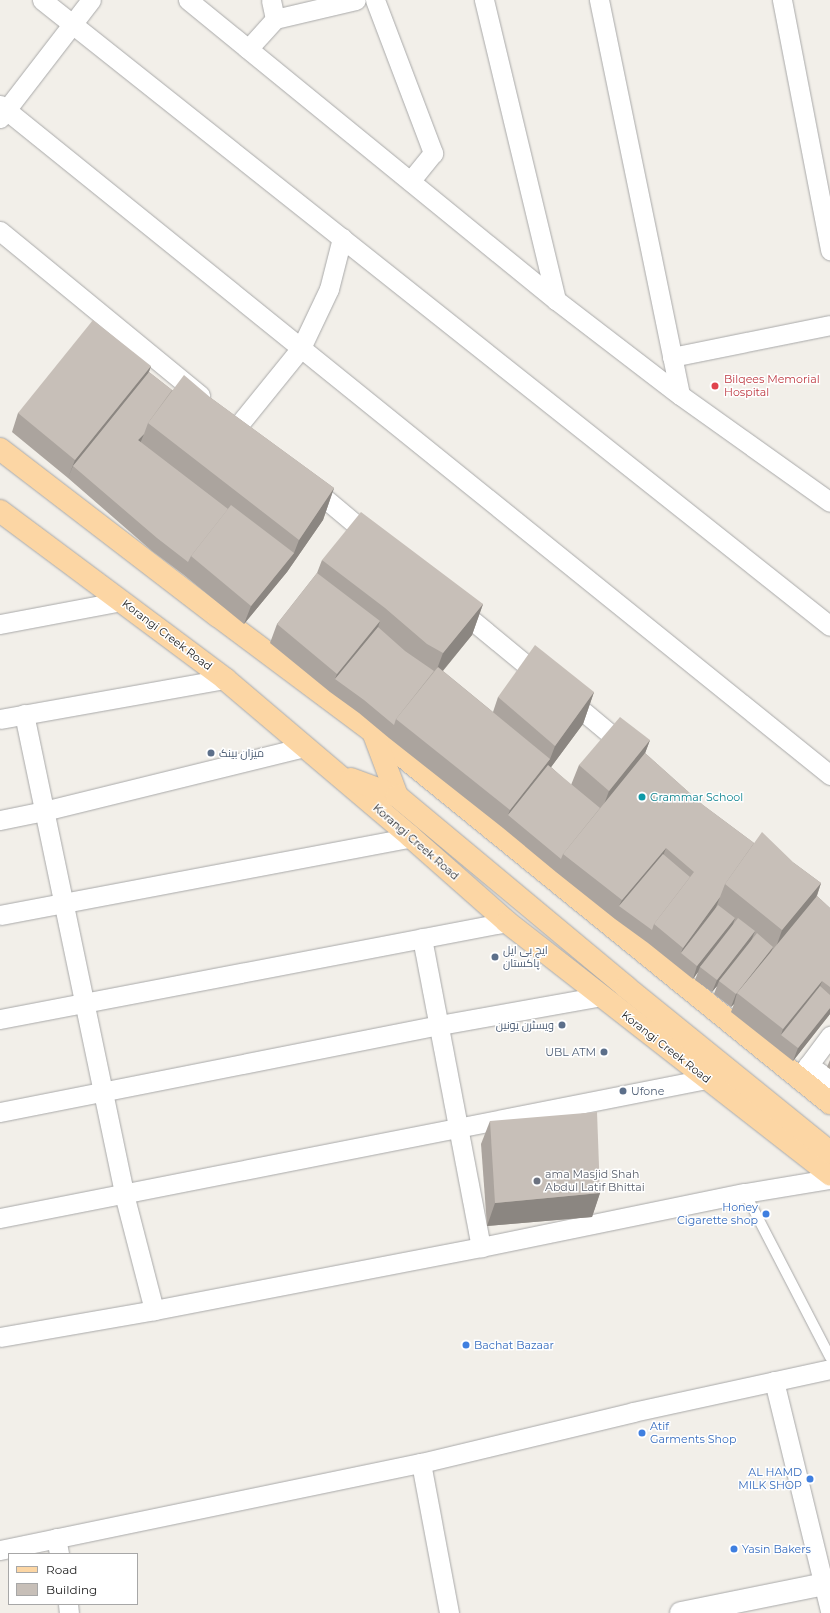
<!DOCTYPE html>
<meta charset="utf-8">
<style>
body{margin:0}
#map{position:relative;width:830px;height:1613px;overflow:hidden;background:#f2efe9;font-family:Montserrat,Cairo,sans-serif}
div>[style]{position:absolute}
.roads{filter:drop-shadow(0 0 1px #a9a9a9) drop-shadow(0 0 1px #a9a9a9)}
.service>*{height:10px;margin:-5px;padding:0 5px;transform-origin:5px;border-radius:5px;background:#fff}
.minor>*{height:19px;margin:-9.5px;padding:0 9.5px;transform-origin:9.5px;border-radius:9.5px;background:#fff}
.tertiary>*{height:22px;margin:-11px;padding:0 11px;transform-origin:11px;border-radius:11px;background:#fff}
.primary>*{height:22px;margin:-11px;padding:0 11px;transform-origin:11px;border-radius:11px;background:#fcd6a4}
.wall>*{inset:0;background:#aba49e}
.shaded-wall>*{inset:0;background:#8b8681}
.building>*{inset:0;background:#c7bfb8}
.dots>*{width:11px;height:11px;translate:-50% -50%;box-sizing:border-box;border:2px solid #fff;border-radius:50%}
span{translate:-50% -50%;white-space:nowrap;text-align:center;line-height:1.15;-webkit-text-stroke:3px #fff;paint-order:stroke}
.health-label{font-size:11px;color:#be3a42}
.left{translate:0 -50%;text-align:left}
.street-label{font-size:11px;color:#222}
.service-label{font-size:11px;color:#4e5e75}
.right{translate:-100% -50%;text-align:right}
.culture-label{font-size:11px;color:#0d838f}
.worship-label{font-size:11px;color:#5b616d}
.shop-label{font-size:11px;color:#366cbe}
.legend{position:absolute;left:8px;top:1553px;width:130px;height:52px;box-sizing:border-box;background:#fff;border:1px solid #a7a7a7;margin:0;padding:5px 7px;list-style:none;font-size:12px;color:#222}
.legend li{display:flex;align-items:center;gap:8px;height:20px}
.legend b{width:20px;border:1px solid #a7a7a7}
</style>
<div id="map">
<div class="roads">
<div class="service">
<div style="left:745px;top:1193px;width:185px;rotate:62.6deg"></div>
</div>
<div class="minor">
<div style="left:42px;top:0;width:1006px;rotate:38.46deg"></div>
<div style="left:188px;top:0;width:475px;rotate:39.2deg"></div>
<div style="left:556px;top:300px;width:156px;rotate:37.5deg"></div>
<div style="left:680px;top:395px;width:184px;rotate:35.5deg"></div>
<div style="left:375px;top:0;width:164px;rotate:69.2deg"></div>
<div style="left:433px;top:153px;width:36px;rotate:129deg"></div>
<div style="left:484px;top:0;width:309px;rotate:76.5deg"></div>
<div style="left:599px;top:0;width:403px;rotate:78.4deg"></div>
<div style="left:782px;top:0;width:255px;rotate:79.1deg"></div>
<div style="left:275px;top:19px;width:83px;rotate:-13.2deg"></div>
<div style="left:248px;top:49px;width:40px;rotate:-48deg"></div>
<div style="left:275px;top:19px;width:19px;rotate:-102deg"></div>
<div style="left:0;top:105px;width:1067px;rotate:38.91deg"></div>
<div style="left:0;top:118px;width:149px;rotate:-52.4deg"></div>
<div style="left:0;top:231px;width:259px;rotate:39.4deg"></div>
<div style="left:672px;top:357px;width:161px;rotate:-11.4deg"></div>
<div style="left:237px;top:427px;width:102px;rotate:-51deg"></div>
<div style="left:301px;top:348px;width:65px;rotate:-64.6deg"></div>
<div style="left:329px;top:289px;width:53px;rotate:-75.7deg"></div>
<div style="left:310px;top:486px;width:81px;rotate:40deg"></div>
<div style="left:456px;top:607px;width:112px;rotate:39.5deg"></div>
<div style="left:0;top:624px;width:124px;rotate:-10.7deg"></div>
<div style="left:566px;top:697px;width:80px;rotate:39.9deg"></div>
<div style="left:24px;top:714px;width:490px;rotate:78.2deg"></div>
<div style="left:124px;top:1194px;width:120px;rotate:75.5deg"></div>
<div style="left:0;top:719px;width:229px;rotate:-10.1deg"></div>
<div style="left:0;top:820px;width:45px;rotate:-11.6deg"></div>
<div style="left:44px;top:811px;width:269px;rotate:-13.8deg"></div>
<div style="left:0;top:915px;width:418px;rotate:-10.7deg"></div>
<div style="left:422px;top:938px;width:315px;rotate:79.2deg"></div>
<div style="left:0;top:1019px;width:516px;rotate:-10.83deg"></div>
<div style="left:808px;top:1065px;width:27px;rotate:34deg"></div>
<div style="left:798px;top:1079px;width:54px;rotate:-53.3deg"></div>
<div style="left:0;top:1112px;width:449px;rotate:-11.2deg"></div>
<div style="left:440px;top:1025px;width:164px;rotate:-10.2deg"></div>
<div style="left:0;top:1218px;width:720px;rotate:-11.14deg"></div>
<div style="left:0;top:1337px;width:156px;rotate:-9.9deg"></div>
<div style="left:154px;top:1310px;width:333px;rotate:-10.9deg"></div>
<div style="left:481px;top:1247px;width:269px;rotate:-11.6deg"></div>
<div style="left:745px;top:1193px;width:86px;rotate:-9.4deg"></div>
<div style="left:774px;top:1381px;width:237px;rotate:76.3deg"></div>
<div style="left:421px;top:1463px;width:153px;rotate:79.4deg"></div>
<div style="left:56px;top:1538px;width:16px;rotate:79deg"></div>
<div style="left:0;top:1550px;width:430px;rotate:-11.7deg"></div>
<div style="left:421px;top:1463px;width:218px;rotate:-13.5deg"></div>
<div style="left:633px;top:1412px;width:202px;rotate:-12.3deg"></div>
<div style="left:68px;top:1604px;width:9px;rotate:84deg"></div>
</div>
<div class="tertiary">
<div style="left:681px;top:1613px;width:152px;rotate:-11.4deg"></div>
</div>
<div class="primary">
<div style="left:0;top:449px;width:275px;rotate:37.5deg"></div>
<div style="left:218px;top:616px;width:194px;rotate:36.8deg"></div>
<div style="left:373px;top:732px;width:589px;rotate:39.07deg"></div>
<div style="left:0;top:511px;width:281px;rotate:36.7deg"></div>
<div style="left:225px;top:679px;width:244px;rotate:40.3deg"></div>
<div style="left:411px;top:837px;width:128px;rotate:41.5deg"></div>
<div style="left:507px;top:922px;width:410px;rotate:38deg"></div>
<div style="left:373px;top:732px;width:68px;rotate:69.4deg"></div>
<div style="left:351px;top:779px;width:49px;rotate:20.3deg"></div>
<div style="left:397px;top:796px;width:298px;rotate:39.8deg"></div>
<div style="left:626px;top:987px;width:262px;rotate:39deg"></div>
</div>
</div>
<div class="wall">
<div style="clip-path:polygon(151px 366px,149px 372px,172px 390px,211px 398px,334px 488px,323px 520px,287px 572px,244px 624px,184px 575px,152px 551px,68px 478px,12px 432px,18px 413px)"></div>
<div style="clip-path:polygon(322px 560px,483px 604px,472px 635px,443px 671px,493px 712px,498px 697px,594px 692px,583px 724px,551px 767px,571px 785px,579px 765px,650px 740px,645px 753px,703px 805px,754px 843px,794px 863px,821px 883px,817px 896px,830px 908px,830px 1014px,793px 1061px,731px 1012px,734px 1004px,731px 1007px,714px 994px,717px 986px,712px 992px,695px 980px,698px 972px,693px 979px,648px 943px,615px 919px,556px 872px,503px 828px,389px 738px,359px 713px,330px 692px,270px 643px,277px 624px,317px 573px)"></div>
<div style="clip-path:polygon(830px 1060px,830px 1069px,827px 1067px)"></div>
<div style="clip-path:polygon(490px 1121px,600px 1193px,592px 1217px,487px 1226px,481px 1144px)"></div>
</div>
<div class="shaded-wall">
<div style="clip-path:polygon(151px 366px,144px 384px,73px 466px,68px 478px,75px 460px)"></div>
<div style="clip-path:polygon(144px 434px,139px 446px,138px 440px)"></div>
<div style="clip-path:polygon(334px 488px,323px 520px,287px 572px,244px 624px,251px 606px,294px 553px,299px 540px)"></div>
<div style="clip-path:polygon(483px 604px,472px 635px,431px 685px,443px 653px)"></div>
<div style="clip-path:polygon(380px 621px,374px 640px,335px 679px,337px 674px)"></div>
<div style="clip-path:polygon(594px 692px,583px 724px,543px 778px,508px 815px,510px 810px,550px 759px,555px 746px)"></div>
<div style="clip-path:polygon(650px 740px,638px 772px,602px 810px,609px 791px)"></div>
<div style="clip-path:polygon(666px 848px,659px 866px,619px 906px,622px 900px)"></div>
<div style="clip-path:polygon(821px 883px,810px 915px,771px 962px,782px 930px)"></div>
<div style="clip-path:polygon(720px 897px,713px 915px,681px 953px,683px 948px)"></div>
<div style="clip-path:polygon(735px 918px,731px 931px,700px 967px,698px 972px,693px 979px,697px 966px)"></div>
<div style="clip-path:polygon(755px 931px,750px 944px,719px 981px,717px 986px,712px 992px,717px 980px)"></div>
<div style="clip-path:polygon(773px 947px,768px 960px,737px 993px,734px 1004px,731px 1007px,736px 994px)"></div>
<div style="clip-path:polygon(822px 981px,815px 999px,781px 1035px,783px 1029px)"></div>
<div style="clip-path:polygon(830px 1008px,830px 1014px,793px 1061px,798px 1048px)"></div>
<div style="clip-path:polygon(600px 1193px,592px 1217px,487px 1226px,495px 1203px)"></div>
</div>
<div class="building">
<div style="clip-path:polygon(93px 320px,151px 366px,75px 460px,18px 413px)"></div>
<div style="clip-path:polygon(149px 372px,172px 390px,148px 423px,144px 434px,138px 440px,228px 509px,191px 556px,188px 562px,157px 538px,73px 466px)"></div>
<div style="clip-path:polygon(184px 375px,211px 398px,334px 488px,299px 540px,148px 423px)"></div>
<div style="clip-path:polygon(231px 505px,294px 553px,251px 606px,191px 556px)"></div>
<div style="clip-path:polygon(361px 512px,483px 604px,443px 653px,427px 644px,385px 608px,322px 560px)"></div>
<div style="clip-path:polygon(317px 573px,380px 621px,337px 674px,277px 624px)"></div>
<div style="clip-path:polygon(378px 627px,405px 651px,434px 671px,396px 719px,394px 725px,364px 700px,335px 679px)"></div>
<div style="clip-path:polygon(535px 645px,594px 692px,555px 746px,498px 697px)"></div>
<div style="clip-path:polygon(438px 667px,550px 759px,510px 810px,396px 719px)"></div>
<div style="clip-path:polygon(620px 717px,650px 740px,609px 791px,579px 765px)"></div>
<div style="clip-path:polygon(645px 753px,703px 805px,754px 843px,725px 884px,720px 897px,683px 948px,654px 924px,694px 872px,666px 848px,622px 900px,563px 854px)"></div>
<div style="clip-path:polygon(548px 765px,600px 808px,563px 854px,561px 859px,508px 815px)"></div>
<div style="clip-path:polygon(762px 832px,794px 863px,821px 883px,782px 930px,725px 884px)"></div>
<div style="clip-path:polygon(663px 854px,690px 877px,654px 924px,652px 930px,619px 906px)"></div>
<div style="clip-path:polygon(817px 896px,830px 908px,830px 987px,822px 981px,783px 1029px,737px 993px)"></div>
<div style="clip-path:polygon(718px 905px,735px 918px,697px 966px,681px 953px)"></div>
<div style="clip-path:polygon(738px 918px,755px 931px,717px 980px,700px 967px)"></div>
<div style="clip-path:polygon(757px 933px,773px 947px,736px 994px,719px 981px)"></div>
<div style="clip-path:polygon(820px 986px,830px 995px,830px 1008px,798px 1048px,781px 1035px)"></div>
<div style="clip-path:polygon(597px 1112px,600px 1193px,495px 1203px,490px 1121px)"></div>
</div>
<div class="dots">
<div style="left:715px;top:386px;background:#e0444e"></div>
<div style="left:211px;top:753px;background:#5c6f8a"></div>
<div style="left:642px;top:797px;background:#0f9aa8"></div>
<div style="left:495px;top:957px;background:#5c6f8a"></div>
<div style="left:562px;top:1025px;background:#5c6f8a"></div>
<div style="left:604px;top:1052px;background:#5c6f8a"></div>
<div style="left:623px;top:1091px;background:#5c6f8a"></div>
<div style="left:537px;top:1181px;background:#6b7280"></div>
<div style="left:766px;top:1214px;background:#3f7fe0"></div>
<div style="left:466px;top:1345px;background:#3f7fe0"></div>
<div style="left:642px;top:1433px;background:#3f7fe0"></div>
<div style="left:810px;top:1479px;background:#3f7fe0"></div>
<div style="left:734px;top:1549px;background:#3f7fe0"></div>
</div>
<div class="health-label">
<span class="left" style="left:724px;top:386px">Bilqees Memorial<br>Hospital</span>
</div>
<div class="street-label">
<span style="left:167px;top:635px;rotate:37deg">Korangi Creek Road</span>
<span style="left:416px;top:842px;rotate:41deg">Korangi Creek Road</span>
<span style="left:666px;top:1047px;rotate:38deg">Korangi Creek Road</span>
</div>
<div class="service-label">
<span class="left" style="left:219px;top:753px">میزان بینک</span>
<span class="left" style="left:503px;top:957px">ایچ بی ایل<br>پاکستان</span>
<span class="right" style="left:554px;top:1025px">ویسٹرن یونین</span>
<span class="right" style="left:596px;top:1052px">UBL ATM</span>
<span class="left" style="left:631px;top:1091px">Ufone</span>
</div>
<div class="culture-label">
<span class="left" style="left:650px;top:797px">Grammar School</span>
</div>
<div class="worship-label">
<span class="left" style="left:545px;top:1181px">ama Masjid Shah<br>Abdul Latif Bhittai</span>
</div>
<div class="shop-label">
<span class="right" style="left:758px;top:1214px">Honey<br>Cigarette shop</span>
<span class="left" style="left:474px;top:1345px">Bachat Bazaar</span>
<span class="left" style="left:650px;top:1433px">Atif<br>Garments Shop</span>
<span class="right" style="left:802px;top:1479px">AL HAMD<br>MILK SHOP</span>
<span class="left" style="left:742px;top:1549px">Yasin Bakers</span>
</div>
<ul class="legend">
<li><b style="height:5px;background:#fcd6a4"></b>Road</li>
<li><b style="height:11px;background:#c7bfb8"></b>Building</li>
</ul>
</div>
